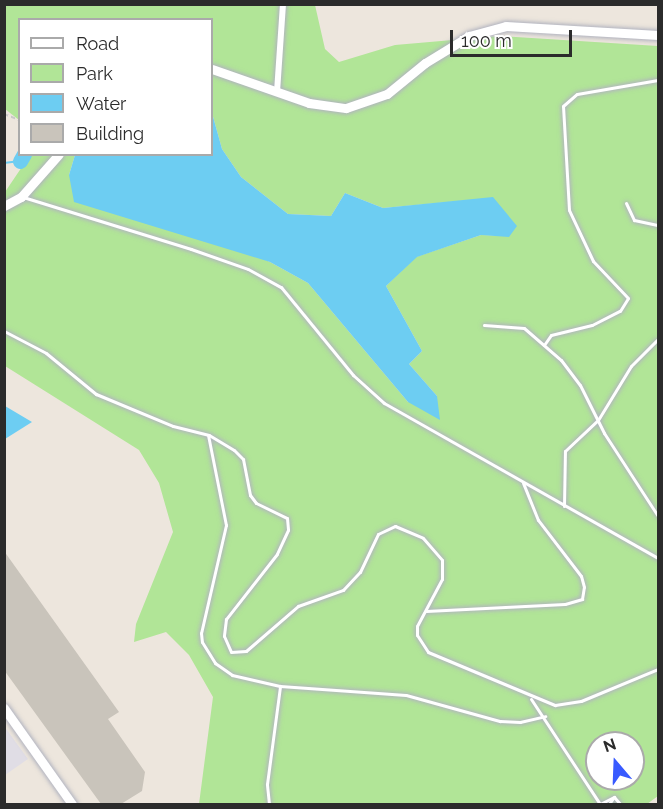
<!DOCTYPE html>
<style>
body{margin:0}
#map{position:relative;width:663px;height:809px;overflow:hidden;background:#ede6dd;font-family:Raleway,sans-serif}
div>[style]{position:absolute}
.industrial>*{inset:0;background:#e0dde5}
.green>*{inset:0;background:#b1e597}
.water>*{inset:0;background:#6dcdf2}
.stream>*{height:2px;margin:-1px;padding:0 1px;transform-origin:1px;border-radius:1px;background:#6dcdf2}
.river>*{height:15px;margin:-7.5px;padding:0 7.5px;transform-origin:7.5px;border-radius:7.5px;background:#6dcdf2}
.building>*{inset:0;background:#c9c4bb}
.path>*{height:1.5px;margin-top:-0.75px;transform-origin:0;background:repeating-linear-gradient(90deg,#c8c8c8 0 4.5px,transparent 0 7.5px)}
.roads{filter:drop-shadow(0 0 2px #b1b3bf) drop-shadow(0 0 2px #b1b3bf)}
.lane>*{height:3px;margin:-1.5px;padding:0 1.5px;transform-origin:1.5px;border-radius:1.5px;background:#fff}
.street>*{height:6px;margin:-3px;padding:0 3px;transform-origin:3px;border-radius:3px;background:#fff}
.secondary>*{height:9px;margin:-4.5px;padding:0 4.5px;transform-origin:4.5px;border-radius:4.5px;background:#fff}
span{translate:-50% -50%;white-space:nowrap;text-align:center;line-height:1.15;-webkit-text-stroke:4.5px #fff;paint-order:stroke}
.frame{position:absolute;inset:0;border:6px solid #2b2b2b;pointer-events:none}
.legend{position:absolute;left:18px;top:18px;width:195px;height:138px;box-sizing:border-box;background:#fff;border:2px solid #aaa;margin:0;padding:8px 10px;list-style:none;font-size:18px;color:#2b2b2b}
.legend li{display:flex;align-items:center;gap:12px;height:30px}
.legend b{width:30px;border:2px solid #aaa}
.north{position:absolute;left:585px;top:731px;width:60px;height:60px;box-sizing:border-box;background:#fff;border:2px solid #aaa;border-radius:50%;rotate:341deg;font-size:16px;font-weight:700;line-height:24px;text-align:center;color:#2b2b2b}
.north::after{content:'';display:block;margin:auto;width:21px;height:27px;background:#385aff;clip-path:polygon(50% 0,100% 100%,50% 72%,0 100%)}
.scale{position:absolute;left:450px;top:30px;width:122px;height:27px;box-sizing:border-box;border:3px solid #2b2b2b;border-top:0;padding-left:8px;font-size:18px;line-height:21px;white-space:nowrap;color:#2b2b2b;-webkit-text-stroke:4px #fff;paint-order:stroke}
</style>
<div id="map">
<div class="industrial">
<div style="clip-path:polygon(4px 726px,28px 759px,5px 775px,4px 775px)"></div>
</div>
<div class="green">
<div style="clip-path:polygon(evenodd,5px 5px,315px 5px,325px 49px,339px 62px,395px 45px,499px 36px,658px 46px,658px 796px,647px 804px,199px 804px,213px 697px,189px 655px,166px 632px,134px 642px,136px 624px,173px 532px,159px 483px,139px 450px,5px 366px,5px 192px,30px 155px,75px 155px,69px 175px,270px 262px,308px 283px,408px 402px,437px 396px,409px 364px,422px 351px,386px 286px,416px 257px,481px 235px,509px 236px,493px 198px,383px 208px,345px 193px,331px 216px,288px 214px,241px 177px,222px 149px,212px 113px,212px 20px,20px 20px,19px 120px,5px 109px,5px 5px,597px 743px,633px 743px,633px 779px,597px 779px,597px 743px)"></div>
</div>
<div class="water">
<div style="clip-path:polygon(212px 113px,222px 149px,241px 177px,288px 214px,331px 216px,345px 193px,383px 208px,493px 197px,517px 226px,509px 237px,481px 235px,417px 257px,386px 286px,422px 351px,409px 364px,437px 396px,440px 420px,408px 402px,308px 283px,270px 262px,74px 202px,69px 175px,75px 155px,212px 154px)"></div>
<div style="clip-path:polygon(5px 406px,32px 422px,5px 439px)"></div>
</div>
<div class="stream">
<div style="left:4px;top:163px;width:16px;rotate:-7deg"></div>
</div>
<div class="river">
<div style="left:20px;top:161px;width:8px;rotate:-60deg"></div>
</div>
<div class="building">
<div style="clip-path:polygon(4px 551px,119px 712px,108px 719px,145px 772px,142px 791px,121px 804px,101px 804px,4px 670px)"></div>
</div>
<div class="path">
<div style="left:4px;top:114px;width:17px;rotate:21deg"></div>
</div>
<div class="roads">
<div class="lane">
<div style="left:23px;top:197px;width:176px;rotate:17.2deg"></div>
<div style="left:191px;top:249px;width:60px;rotate:19.3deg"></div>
<div style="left:248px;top:269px;width:38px;rotate:29deg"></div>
<div style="left:281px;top:287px;width:114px;rotate:50.7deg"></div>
<div style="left:353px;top:375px;width:42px;rotate:42.1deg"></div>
<div style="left:384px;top:403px;width:315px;rotate:29.5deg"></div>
<div style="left:626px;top:203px;width:19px;rotate:65deg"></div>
<div style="left:634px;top:220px;width:25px;rotate:12deg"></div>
<div style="left:484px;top:325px;width:40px;rotate:4.3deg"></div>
<div style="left:524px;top:328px;width:49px;rotate:40.9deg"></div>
<div style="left:561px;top:360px;width:31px;rotate:53deg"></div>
<div style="left:580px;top:385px;width:54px;rotate:63.4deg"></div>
<div style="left:604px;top:433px;width:99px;rotate:57deg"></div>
<div style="left:4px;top:331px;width:47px;rotate:27.6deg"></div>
<div style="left:46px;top:353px;width:65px;rotate:39.4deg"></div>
<div style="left:96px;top:394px;width:83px;rotate:22.6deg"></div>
<div style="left:173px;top:426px;width:37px;rotate:14deg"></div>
<div style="left:209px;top:435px;width:29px;rotate:31deg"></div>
<div style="left:234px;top:450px;width:13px;rotate:45deg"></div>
<div style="left:243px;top:459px;width:37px;rotate:79deg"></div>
<div style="left:250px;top:495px;width:10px;rotate:53deg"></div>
<div style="left:256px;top:503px;width:34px;rotate:26deg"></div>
<div style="left:287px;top:518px;width:12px;rotate:85deg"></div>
<div style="left:288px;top:530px;width:26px;rotate:115deg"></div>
<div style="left:277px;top:554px;width:83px;rotate:128.1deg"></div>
<div style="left:226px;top:619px;width:17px;rotate:97deg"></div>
<div style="left:224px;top:636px;width:17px;rotate:66deg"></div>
<div style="left:231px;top:652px;width:15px;rotate:-4deg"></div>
<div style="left:246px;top:651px;width:69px;rotate:-40.9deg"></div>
<div style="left:298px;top:606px;width:48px;rotate:-19.6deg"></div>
<div style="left:343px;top:590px;width:25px;rotate:-47deg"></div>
<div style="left:360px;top:572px;width:42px;rotate:-64.7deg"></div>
<div style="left:378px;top:534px;width:19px;rotate:-25deg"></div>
<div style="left:395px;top:526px;width:30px;rotate:23deg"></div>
<div style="left:423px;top:538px;width:29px;rotate:49deg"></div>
<div style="left:442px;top:560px;width:19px;rotate:90deg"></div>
<div style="left:442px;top:579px;width:53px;rotate:118deg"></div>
<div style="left:417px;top:626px;width:9px;rotate:90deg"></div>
<div style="left:417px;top:635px;width:20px;rotate:57deg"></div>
<div style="left:428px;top:652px;width:138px;rotate:22.7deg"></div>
<div style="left:555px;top:705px;width:26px;rotate:-9deg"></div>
<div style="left:581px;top:701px;width:83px;rotate:-22.6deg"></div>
<div style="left:544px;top:345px;width:12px;rotate:-55deg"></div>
<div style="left:551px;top:335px;width:42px;rotate:-13.7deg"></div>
<div style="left:592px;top:325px;width:31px;rotate:-27deg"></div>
<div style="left:620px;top:311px;width:15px;rotate:-58deg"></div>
<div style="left:628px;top:298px;width:51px;rotate:-133.4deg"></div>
<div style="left:593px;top:261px;width:56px;rotate:-115.2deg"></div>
<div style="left:569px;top:210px;width:104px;rotate:-93.3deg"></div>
<div style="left:563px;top:106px;width:18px;rotate:-41deg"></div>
<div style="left:577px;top:94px;width:82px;rotate:-9.8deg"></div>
<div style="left:208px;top:435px;width:92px;rotate:78.7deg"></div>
<div style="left:226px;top:525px;width:111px;rotate:103deg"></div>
<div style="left:201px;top:633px;width:9px;rotate:84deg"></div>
<div style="left:202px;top:642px;width:25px;rotate:58deg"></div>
<div style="left:215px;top:663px;width:21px;rotate:35deg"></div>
<div style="left:232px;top:675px;width:49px;rotate:12.9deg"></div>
<div style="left:280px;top:686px;width:126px;rotate:4.1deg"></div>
<div style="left:406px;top:695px;width:98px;rotate:15.5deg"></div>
<div style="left:500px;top:721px;width:20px;rotate:3deg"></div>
<div style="left:520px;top:722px;width:26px;rotate:-13deg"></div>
<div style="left:564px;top:506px;width:55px;rotate:-89deg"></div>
<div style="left:565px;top:451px;width:45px;rotate:-43.2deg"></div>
<div style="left:598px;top:420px;width:63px;rotate:-58.6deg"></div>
<div style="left:631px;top:366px;width:38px;rotate:-45deg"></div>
<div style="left:426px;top:611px;width:139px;rotate:-2.9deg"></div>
<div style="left:565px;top:604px;width:18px;rotate:-16deg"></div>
<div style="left:582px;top:599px;width:12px;rotate:-81deg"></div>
<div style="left:584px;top:587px;width:11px;rotate:-105deg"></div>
<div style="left:581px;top:576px;width:71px;rotate:-127.5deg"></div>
<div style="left:538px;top:520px;width:40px;rotate:-112deg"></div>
<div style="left:531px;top:699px;width:126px;rotate:56.7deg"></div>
<div style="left:614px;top:797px;width:9px;rotate:49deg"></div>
<div style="left:269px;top:804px;width:20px;rotate:-96deg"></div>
<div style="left:267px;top:784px;width:99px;rotate:-82.4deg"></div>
<div style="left:600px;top:804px;width:16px;rotate:-27deg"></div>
<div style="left:609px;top:804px;width:7px;rotate:-56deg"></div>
</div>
<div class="street">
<div style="left:277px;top:92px;width:88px;rotate:-86.1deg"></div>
</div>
<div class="secondary">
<div style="left:212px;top:69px;width:103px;rotate:19.3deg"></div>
<div style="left:309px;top:103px;width:37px;rotate:8deg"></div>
<div style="left:346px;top:108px;width:43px;rotate:-18.9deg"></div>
<div style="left:387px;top:94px;width:49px;rotate:-39.2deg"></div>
<div style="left:425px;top:63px;width:52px;rotate:-31.5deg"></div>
<div style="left:469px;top:36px;width:38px;rotate:-15deg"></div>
<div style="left:506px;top:26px;width:152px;rotate:3.4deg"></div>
<div style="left:4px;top:206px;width:19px;rotate:-28deg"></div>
<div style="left:21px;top:197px;width:57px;rotate:-48.5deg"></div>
<div style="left:4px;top:708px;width:118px;rotate:54.7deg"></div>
</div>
</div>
<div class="frame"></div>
<ul class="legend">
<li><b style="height:8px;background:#fff"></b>Road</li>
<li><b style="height:16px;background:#b1e597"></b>Park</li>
<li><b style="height:16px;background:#6dcdf2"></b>Water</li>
<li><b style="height:16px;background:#c9c4bb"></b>Building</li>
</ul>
<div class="north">N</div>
<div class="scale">100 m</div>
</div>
